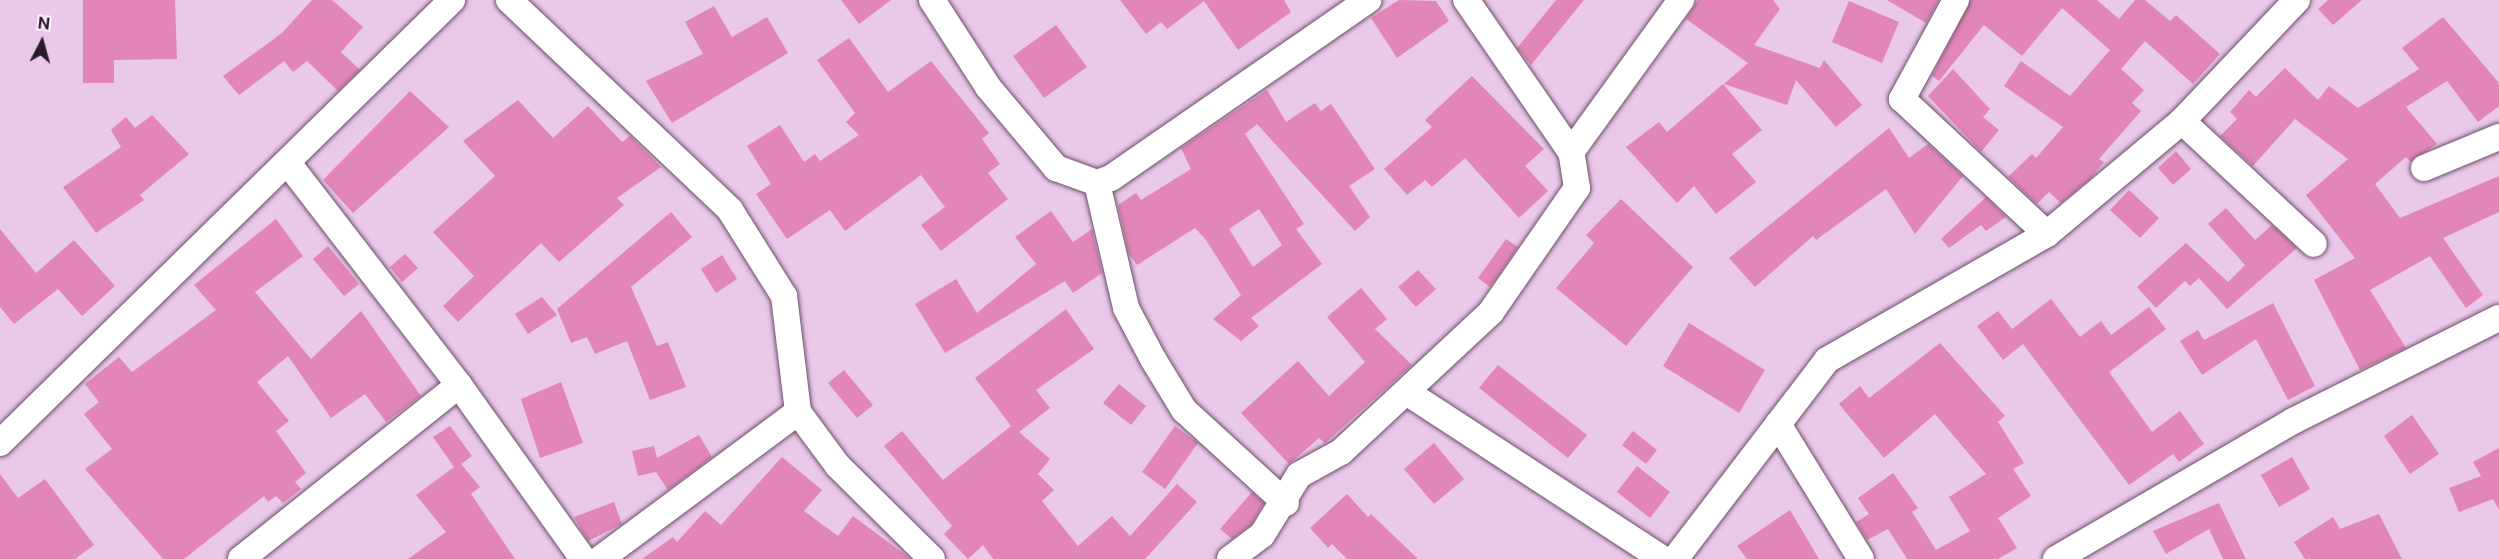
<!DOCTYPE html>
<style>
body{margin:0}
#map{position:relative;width:2499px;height:559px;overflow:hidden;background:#e9c8e8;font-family:"Public Sans",sans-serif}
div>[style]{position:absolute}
.building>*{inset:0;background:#e286b7}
.roads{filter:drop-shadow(0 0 2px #6c4f6b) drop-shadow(0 0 2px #6c4f6b)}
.minor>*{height:26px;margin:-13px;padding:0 13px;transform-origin:13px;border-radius:13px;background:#fff}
span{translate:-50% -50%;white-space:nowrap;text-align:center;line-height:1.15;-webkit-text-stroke:4.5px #fef0fd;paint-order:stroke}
.north{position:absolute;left:12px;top:12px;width:60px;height:60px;-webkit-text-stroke:4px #fef0fd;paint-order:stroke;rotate:6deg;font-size:16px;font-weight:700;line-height:24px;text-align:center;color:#271b26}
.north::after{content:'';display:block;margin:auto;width:21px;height:27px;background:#271b26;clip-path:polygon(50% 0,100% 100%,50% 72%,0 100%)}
</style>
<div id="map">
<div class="building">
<div style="clip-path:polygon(83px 0,175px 0,177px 59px,114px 60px,114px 83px,83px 83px)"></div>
<div style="clip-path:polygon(312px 0,332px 0,363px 27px,341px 52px,360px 70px,338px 91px,307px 61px,293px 72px,284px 61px,239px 95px,223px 76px,282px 33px)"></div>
<div style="clip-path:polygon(841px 0,891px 0,859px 24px)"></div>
<div style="clip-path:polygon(1120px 0,1284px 0,1291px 12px,1238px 50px,1204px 1px,1167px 29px,1161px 22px,1146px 34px)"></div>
<div style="clip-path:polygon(1399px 0,1436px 1px,1449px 21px,1397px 58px,1371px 18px)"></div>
<div style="clip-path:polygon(1556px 0,1584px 0,1531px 65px,1517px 48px)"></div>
<div style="clip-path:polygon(1698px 0,1773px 0,1780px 9px,1754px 45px,1820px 68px,1824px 60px,1862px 105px,1836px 127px,1796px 80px,1787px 105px,1724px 84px,1748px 63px,1686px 19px)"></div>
<div style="clip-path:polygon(1887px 0,1939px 0,1926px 23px)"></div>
<div style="clip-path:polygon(1971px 0,2097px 0,2119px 19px,2135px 0,2145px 0,2170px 21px,2176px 15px,2220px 54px,2193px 84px,2145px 41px,2121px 69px,2144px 90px,2132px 103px,2141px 111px,2099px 159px,2104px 162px,2091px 178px,2061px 203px,2049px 192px,2037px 204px,2008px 177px,2032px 154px,2036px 158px,2063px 127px,2004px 86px,2021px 61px,2070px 96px,2110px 50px,2062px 8px,2022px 56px,1984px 25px,1939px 81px,1932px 76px)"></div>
<div style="clip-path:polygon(2328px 0,2362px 0,2333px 25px,2318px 9px)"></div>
<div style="clip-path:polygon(1849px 1px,1899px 22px,1882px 63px,1832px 42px)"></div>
<div style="clip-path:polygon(714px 6px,732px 37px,767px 17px,788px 53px,672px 123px,646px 81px,703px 54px,685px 22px)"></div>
<div style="clip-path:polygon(2443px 17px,2499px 83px,2499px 106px,2478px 122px,2447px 81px,2406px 107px,2437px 144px,2411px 162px,2406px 157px,2375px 184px,2400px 218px,2499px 176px,2499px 212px,2443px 238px,2483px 295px,2466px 308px,2430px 256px,2370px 290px,2406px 348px,2360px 370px,2314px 280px,2355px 258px,2306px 195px,2348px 159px,2295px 119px,2253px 166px,2220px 136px,2237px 119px,2230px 112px,2249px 90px,2256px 97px,2285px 68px,2318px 100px,2329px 86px,2358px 108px,2419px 69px,2402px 48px)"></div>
<div style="clip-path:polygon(1056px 25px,1087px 67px,1044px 98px,1013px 56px)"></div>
<div style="clip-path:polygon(849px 38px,888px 92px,931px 61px,989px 133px,982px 139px,1000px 164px,988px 173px,1008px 199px,941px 251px,921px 225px,945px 207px,921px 175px,845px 231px,830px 210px,787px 239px,756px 194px,771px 184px,747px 146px,780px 125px,804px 162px,815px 154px,820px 161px,859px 135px,846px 122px,855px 113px,817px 60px)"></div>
<div style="clip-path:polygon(1953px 69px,1990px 109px,1983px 117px,1999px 130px,1981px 152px,1928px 96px)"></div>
<div style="clip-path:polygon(1472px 76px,1544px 149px,1525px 166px,1548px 191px,1519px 218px,1465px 158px,1432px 187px,1425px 180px,1407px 195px,1384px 169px,1432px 127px,1425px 120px)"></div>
<div style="clip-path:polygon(1723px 84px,1762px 130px,1732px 154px,1756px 182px,1716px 214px,1694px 186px,1677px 203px,1626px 147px,1659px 122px,1667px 132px)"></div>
<div style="clip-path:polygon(evenodd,1267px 90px,1286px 122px,1315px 103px,1321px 111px,1331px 104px,1375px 169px,1349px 186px,1370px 217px,1355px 231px,1257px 124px,1245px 134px,1304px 224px,1296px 229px,1322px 264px,1251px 318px,1259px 326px,1241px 341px,1213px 319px,1241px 295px,1206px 240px,1195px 228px,1137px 265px,1129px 254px,1118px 205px,1136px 193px,1141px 200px,1191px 169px,1181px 148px,1267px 90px,1259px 209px,1282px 245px,1253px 267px,1229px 229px,1259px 209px)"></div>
<div style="clip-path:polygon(410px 91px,449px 127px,353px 213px,323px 180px)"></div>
<div style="clip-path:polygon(518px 100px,553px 138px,588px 106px,622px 142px,630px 136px,661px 167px,617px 198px,624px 205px,559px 262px,541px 243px,458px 322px,443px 306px,474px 276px,433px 232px,495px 176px,463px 141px)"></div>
<div style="clip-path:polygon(152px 115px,189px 154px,140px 195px,144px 200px,96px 233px,63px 187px,121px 147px,111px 130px,126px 117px,135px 128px)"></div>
<div style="clip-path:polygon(1889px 128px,1909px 158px,1928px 144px,1963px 176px,1915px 234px,1886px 189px,1816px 240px,1813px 236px,1755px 287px,1729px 258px)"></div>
<div style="clip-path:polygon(2176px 151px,2191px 169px,2173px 185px,2158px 168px)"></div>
<div style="clip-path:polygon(2129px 190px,2159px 218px,2140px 238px,2110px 210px)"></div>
<div style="clip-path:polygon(1986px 197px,2006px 217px,1986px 231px,1981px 225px,1949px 248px,1941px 239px)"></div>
<div style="clip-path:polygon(1621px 199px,1693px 267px,1626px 346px,1556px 288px,1594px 243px,1586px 235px)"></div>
<div style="clip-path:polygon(2226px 208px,2255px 240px,2272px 225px,2297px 248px,2227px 309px,2199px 278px,2190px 286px,2185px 281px,2156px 308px,2137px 287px,2186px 243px,2228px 282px,2245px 265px,2208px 224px)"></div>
<div style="clip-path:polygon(1051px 211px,1073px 242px,1092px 229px,1102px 273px,1073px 293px,1065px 281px,945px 353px,915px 304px,956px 279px,977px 313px,1036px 264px,1015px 237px)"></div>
<div style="clip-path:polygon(671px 212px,692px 237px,631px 287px,657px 346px,668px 342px,686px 387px,650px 400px,627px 341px,595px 354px,587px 337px,571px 343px,557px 309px)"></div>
<div style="clip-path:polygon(276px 219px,303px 256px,255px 292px,311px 359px,361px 311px,421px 396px,386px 422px,365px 394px,331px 418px,288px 356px,257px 382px,289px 421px,276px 431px,306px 473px,295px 482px,301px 489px,283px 503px,276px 496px,268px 502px,264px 496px,184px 559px,163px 559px,85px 469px,112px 449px,84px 414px,99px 402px,85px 384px,119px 357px,132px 372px,216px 310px,194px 285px)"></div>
<div style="clip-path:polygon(0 229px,36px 273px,74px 240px,115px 286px,82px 316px,58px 289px,14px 324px,0 307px)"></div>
<div style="clip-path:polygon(1506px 239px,1518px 247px,1490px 287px,1478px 278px)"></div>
<div style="clip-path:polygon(328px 246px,359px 284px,344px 296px,313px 259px)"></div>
<div style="clip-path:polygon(405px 254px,418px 268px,402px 282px,390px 267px)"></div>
<div style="clip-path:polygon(722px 255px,737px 279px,716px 293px,701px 269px)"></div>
<div style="clip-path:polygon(1418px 270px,1436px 289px,1416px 307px,1398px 287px)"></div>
<div style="clip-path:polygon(1361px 288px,1387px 319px,1375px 329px,1412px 365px,1325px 443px,1319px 438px,1289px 464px,1241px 413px,1298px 361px,1329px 396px,1365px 362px,1327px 317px)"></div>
<div style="clip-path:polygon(542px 297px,557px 315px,528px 334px,515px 314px)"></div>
<div style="clip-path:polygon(2051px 299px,2080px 337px,2101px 321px,2111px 335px,2149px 307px,2166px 329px,2109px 372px,2152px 432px,2180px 411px,2204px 444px,2179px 462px,2173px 454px,2129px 485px,2023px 344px,2003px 360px,1977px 326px,1998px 311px,2012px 329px)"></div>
<div style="clip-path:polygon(2273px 303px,2315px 386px,2288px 400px,2256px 339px,2202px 375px,2180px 341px,2198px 330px,2204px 340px)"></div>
<div style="clip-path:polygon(1066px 309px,1094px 349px,1036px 390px,1050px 408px,1019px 432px,1050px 459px,1038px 474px,1054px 490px,1042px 501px,1078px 546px,1112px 516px,1130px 536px,1177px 484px,1197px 502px,1145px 559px,993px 559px,983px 545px,968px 559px,944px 534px,952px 526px,884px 446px,902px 431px,943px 480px,1011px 426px,975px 378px)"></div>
<div style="clip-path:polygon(1689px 323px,1765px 370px,1739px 413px,1663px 366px)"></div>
<div style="clip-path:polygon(1940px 343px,2005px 416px,1998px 422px,2024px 463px,2013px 469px,2031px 496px,1998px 518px,2017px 548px,1998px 559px,1907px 559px,1888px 529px,1867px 540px,1856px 522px,1869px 514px,1858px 498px,1893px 473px,1918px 508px,1912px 512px,1936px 550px,1970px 531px,1949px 497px,1986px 474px,1935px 414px,1884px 458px,1839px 404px,1860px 386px,1869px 398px)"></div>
<div style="clip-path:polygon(1498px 365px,1587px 435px,1568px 458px,1479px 388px)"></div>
<div style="clip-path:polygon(844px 370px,873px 405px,857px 418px,828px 383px)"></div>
<div style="clip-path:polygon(561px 382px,583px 443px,540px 458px,521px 399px)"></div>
<div style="clip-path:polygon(1119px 384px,1146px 406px,1131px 425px,1103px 403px)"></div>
<div style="clip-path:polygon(2412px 415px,2439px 454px,2410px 474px,2384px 436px)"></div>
<div style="clip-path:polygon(450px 426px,472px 456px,461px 464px,480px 487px,471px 494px,515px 559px,408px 559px,446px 532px,416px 495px,454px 467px,433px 437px)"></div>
<div style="clip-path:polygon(1175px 426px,1198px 443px,1165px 489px,1142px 472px)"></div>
<div style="clip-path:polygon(1633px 431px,1657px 450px,1646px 464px,1622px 445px)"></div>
<div style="clip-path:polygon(699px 435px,712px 457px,668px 490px,656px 472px,638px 476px,632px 451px,654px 446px,657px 458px)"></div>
<div style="clip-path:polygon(1434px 443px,1464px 479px,1434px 504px,1404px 469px)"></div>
<div style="clip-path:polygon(2499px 448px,2499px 510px,2493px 499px,2459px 512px,2449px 488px,2481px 476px,2473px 462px)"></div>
<div style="clip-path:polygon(782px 457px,822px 490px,804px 511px,838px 536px,853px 516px,911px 559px,642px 559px,673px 537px,677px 542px,705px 511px,721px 525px)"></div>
<div style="clip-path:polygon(2292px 457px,2310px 489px,2279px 507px,2261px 475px)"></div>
<div style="clip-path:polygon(1637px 466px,1670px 492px,1650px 518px,1617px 492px)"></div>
<div style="clip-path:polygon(0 474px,18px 498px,45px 479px,94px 545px,75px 559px,0 559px)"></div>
<div style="clip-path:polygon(1252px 492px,1264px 503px,1251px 525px,1232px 539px,1220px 529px)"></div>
<div style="clip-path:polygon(1347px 494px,1368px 517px,1371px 514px,1418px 559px,1347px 559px,1332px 544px,1328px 548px,1310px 528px)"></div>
<div style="clip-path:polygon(614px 502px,622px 524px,588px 541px,574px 517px)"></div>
<div style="clip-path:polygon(2219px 503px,2246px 559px,2223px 559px,2209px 529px,2166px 554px,2153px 531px)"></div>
<div style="clip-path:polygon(1790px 510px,1819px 559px,1747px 559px,1737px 546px)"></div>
<div style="clip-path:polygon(2379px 514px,2402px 559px,2305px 559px,2294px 542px,2333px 517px,2340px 529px)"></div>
</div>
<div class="roads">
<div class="minor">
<div style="left:509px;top:0;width:305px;rotate:43.5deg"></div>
<div style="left:730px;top:210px;width:102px;rotate:57.9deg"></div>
<div style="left:784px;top:296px;width:117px;rotate:83.1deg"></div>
<div style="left:798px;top:412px;width:67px;rotate:53.5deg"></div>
<div style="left:838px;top:466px;width:132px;rotate:44.7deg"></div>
<div style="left:932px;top:0;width:103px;rotate:57.2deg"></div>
<div style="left:988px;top:87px;width:106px;rotate:50deg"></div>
<div style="left:1056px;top:168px;width:44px;rotate:20.1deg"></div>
<div style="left:1097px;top:183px;width:15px;rotate:-20deg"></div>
<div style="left:1111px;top:178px;width:313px;rotate:-34.7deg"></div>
<div style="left:1956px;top:0;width:113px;rotate:118.6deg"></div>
<div style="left:1902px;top:99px;width:198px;rotate:43deg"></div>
<div style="left:2182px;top:121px;width:180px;rotate:43deg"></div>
<div style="left:1571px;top:152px;width:188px;rotate:-54.1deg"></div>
<div style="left:288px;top:163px;width:280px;rotate:52.4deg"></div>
<div style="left:459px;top:385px;width:214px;rotate:54.5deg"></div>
<div style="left:2424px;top:168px;width:81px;rotate:-22.5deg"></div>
<div style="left:1097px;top:183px;width:128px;rotate:76.9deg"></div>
<div style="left:1126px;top:308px;width:58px;rotate:62.1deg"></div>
<div style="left:1153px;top:359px;width:60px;rotate:58.7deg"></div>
<div style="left:1184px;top:410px;width:138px;rotate:42.4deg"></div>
<div style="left:1408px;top:393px;width:304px;rotate:33.1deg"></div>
<div style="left:1778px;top:424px;width:158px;rotate:58.4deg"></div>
<div style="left:0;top:443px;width:633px;rotate:-44.42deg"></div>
<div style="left:241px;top:559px;width:279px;rotate:-38.6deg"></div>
<div style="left:600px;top:559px;width:247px;rotate:-36.6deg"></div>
<div style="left:1230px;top:559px;width:40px;rotate:-37deg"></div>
<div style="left:1262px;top:535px;width:70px;rotate:-58.3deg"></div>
<div style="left:1299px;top:475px;width:48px;rotate:-28.7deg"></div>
<div style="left:1341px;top:452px;width:205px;rotate:-43deg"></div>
<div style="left:1491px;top:312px;width:151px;rotate:-55.3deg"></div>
<div style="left:1577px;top:188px;width:36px;rotate:-99deg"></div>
<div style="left:1571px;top:152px;width:185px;rotate:-124.6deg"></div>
<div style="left:1675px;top:559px;width:250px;rotate:-52.6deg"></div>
<div style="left:1827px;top:360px;width:254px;rotate:-29.8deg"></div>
<div style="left:2047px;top:234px;width:176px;rotate:-39.9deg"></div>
<div style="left:2182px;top:121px;width:167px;rotate:-46.5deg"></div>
<div style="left:2056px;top:559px;width:274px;rotate:-30.2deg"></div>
<div style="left:2293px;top:421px;width:230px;rotate:-26.6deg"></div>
</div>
</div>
<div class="north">N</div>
</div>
